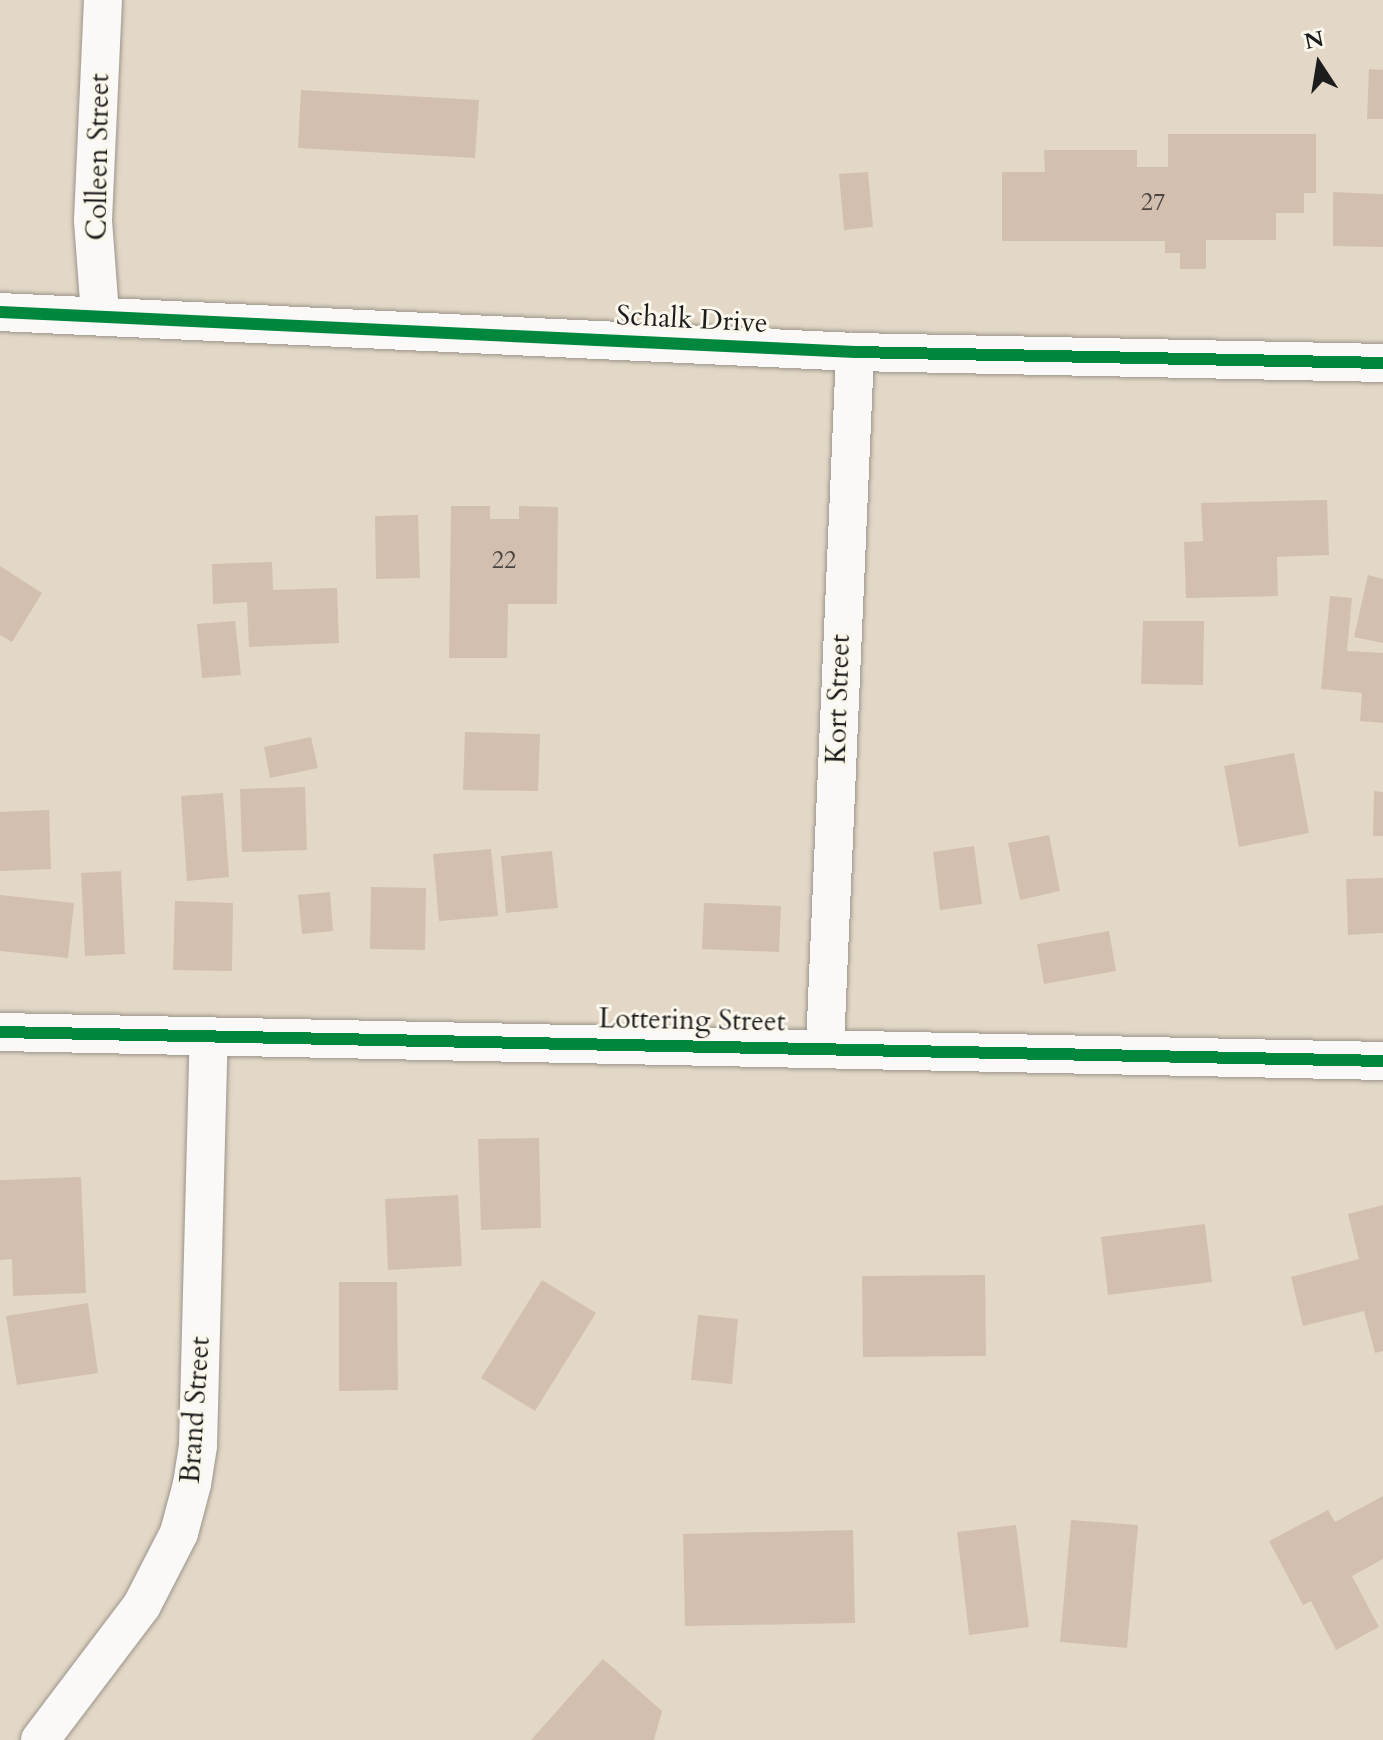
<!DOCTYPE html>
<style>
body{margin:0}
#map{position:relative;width:1383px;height:1740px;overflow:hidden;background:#e3d8c7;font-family:Cardo,serif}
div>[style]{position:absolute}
.building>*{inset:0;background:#d3bfaf}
.roads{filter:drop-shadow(0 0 2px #9b948a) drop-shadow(0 0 2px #9b948a)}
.street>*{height:38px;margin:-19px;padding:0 19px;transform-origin:19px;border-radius:19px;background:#fbf9f7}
.cycleway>*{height:12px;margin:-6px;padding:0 6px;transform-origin:6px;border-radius:6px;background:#00873e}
span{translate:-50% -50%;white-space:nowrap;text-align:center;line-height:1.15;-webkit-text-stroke:6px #fbf7ec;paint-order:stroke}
.number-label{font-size:24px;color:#4a4541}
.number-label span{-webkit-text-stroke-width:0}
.street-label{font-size:28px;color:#1c1c1c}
.north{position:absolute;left:1279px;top:24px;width:80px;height:80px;-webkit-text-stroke:6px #fbf7ec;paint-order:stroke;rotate:348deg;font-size:22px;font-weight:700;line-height:32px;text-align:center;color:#1c1c1c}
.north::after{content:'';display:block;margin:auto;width:28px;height:36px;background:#1c1c1c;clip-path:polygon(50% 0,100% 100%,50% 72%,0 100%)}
</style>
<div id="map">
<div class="building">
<div style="clip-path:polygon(1369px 69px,1383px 70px,1383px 119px,1367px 119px)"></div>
<div style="clip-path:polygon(301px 90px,479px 100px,475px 158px,298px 148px)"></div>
<div style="clip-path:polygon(1168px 134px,1316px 134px,1316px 193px,1304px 193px,1304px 213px,1276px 213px,1276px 240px,1206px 240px,1206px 269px,1180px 269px,1180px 253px,1165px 253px,1165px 241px,1002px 241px,1002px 172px,1045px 172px,1044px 150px,1137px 150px,1137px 167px,1168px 167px)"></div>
<div style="clip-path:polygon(868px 172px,873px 227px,844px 230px,839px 174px)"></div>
<div style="clip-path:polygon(1333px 192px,1383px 194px,1383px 247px,1333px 246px)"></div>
<div style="clip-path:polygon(1327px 500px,1329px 555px,1277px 557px,1278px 596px,1186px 598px,1184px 542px,1203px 541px,1201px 503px)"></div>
<div style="clip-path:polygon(451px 506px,490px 506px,490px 519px,519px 519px,519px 506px,558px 507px,557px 604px,508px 604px,507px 658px,449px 658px)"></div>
<div style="clip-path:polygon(418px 515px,420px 578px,376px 579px,375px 516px)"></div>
<div style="clip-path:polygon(272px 562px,273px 590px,337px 588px,339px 643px,249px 647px,247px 602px,213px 604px,212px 564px)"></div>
<div style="clip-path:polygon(0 566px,42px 593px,12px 642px,0 635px)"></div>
<div style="clip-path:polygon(1368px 575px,1383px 579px,1383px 643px,1354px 637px)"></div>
<div style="clip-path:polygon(1330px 596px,1352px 598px,1347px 651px,1383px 653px,1383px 723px,1360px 721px,1362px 693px,1321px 689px)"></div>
<div style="clip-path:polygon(235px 621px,241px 675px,202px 678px,197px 624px)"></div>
<div style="clip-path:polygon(1143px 621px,1204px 621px,1203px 685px,1141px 684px)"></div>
<div style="clip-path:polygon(465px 732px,540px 734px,538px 791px,463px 790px)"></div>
<div style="clip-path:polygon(311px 737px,318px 768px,270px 778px,264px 747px)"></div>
<div style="clip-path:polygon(1294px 753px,1309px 833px,1239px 847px,1224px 766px)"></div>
<div style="clip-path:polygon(305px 787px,307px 850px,242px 852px,240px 789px)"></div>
<div style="clip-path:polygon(1374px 791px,1383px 792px,1383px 836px,1373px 836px)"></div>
<div style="clip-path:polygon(223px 793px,229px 877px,187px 881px,181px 796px)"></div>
<div style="clip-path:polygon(49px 810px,51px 869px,0 871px,0 812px)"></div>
<div style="clip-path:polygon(1049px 835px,1060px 891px,1020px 900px,1008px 843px)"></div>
<div style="clip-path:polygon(974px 846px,982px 904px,940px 910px,933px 852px)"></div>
<div style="clip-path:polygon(491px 849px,498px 916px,439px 921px,433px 854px)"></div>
<div style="clip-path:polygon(552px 851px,558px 908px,506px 913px,501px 856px)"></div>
<div style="clip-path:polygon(121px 871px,125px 954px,85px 956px,81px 873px)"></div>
<div style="clip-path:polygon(1383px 878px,1383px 933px,1348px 935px,1346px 879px)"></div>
<div style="clip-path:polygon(371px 887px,426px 888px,425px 950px,370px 949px)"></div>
<div style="clip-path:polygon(330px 892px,333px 931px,302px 934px,298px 895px)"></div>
<div style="clip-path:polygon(0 895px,74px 903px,68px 958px,0 951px)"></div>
<div style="clip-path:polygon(175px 901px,233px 903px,232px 971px,173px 970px)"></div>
<div style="clip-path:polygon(704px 903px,781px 906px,779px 952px,702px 949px)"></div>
<div style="clip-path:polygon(1109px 931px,1116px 971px,1044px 984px,1037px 944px)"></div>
<div style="clip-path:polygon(539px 1138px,541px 1228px,481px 1230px,478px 1139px)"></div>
<div style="clip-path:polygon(81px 1177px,86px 1293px,13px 1296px,12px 1259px,0 1260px,0 1180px)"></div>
<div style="clip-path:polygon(458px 1195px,462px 1266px,388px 1270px,385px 1199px)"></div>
<div style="clip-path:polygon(1383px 1205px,1383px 1351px,1375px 1353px,1364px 1311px,1303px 1326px,1291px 1277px,1359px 1259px,1348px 1214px)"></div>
<div style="clip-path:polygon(1205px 1224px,1212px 1282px,1108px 1295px,1101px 1237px)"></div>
<div style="clip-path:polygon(985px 1275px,986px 1356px,863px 1357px,862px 1276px)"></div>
<div style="clip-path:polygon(542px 1280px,596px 1313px,535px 1411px,481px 1378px)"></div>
<div style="clip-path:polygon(339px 1282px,397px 1282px,398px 1390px,339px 1391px)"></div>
<div style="clip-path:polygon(88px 1303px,98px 1373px,17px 1385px,6px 1316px)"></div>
<div style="clip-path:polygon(698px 1315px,738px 1319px,732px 1384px,691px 1380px)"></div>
<div style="clip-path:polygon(1383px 1496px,1383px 1559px,1352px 1576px,1379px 1627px,1336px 1650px,1311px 1601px,1303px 1605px,1269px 1541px,1328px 1510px,1335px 1522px)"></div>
<div style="clip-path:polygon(1071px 1520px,1138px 1525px,1127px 1648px,1060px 1642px)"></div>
<div style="clip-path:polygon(1016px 1525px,1029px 1627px,969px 1635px,957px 1532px)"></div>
<div style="clip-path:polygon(853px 1530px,855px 1623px,685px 1626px,683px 1534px)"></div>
<div style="clip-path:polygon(603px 1659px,662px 1711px,654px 1740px,531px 1740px)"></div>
</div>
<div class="roads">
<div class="street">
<div style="left:0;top:312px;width:856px;rotate:2.68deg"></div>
<div style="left:855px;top:352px;width:528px;rotate:1.19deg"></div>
<div style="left:100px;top:314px;width:94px;rotate:-94.3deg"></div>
<div style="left:93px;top:220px;width:220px;rotate:-87.4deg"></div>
<div style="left:0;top:1032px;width:1383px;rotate:1.2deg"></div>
<div style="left:825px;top:1046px;width:695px;rotate:-87.52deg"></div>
<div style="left:40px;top:1740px;width:169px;rotate:-52.9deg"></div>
<div style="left:142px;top:1605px;width:81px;rotate:-62.8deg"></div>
<div style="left:179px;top:1533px;width:51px;rotate:-75.1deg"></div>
<div style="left:192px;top:1484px;width:39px;rotate:-81deg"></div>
<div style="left:198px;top:1445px;width:409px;rotate:-88.5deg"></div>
</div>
</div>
<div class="cycleway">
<div style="left:0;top:312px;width:856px;rotate:2.68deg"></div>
<div style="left:855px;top:352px;width:528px;rotate:1.19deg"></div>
<div style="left:0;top:1032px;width:1383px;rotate:1.2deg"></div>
</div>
<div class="number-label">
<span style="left:1153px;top:203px">27</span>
<span style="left:504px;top:561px">22</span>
</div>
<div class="street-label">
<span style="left:98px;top:157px;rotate:-89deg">Colleen Street</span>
<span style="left:692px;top:319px;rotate:3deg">Schalk Drive</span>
<span style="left:838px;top:699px;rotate:-88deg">Kort Street</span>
<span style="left:692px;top:1020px;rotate:1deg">Lottering Street</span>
<span style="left:195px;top:1410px;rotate:-86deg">Brand Street</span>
</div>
<div class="north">N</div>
</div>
